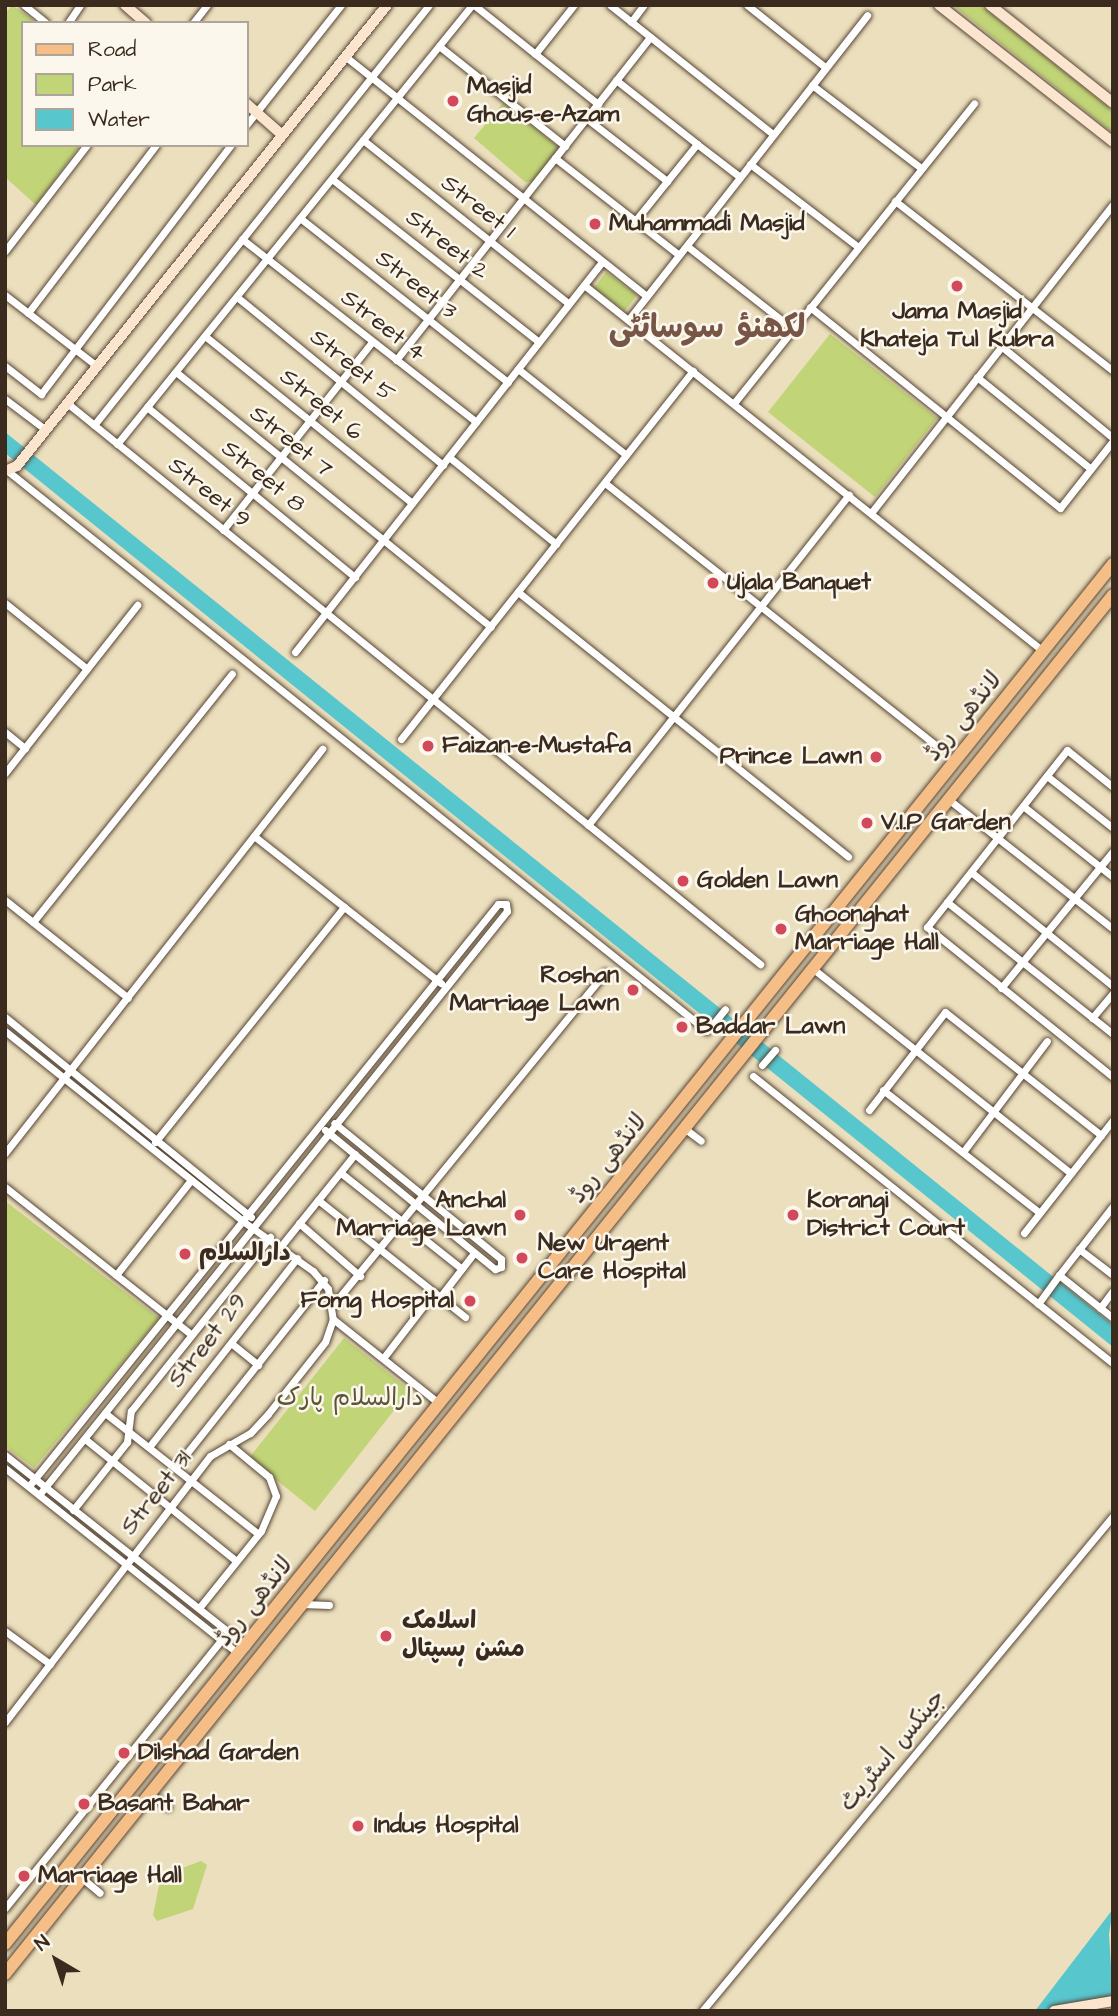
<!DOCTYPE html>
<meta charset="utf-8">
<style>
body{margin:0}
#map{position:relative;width:1118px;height:2016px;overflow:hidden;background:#ecdfbd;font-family:"Architects Daughter","Playpen Sans Arabic",sans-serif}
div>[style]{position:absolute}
.green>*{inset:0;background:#c1d477}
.water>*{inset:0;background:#58c6cd}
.roads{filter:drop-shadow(0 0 2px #564536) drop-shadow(0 0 2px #564536)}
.street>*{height:7px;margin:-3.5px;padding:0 3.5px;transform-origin:3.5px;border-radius:3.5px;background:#fff}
.secondary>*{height:10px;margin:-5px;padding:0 5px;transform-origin:5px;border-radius:5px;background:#fbe5cf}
.primary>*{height:12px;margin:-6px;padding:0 6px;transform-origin:6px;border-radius:6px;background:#f6be87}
.dots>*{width:19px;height:19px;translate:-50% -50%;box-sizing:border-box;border:4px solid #fbf7ec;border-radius:50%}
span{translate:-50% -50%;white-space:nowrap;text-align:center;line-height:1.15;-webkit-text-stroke:5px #fbf7ec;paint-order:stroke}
.poi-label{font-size:24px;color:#3b2a1e;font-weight:700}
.left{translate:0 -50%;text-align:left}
.right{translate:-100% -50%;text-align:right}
.street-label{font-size:24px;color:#3b2a1e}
.park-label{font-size:24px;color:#5c5434}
.district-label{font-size:32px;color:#785647;font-weight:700}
.frame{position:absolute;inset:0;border:7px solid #3b2a1e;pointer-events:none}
.legend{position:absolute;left:21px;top:21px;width:228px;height:126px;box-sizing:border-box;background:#fbf7ec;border:2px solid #aea59a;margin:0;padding:9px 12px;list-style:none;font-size:21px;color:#3b2a1e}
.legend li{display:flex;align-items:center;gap:14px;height:35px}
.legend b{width:35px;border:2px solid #aea59a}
.north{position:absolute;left:21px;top:1925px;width:70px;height:70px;-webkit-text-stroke:5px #fbf7ec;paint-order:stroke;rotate:321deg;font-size:19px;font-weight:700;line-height:28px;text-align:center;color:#3b2a1e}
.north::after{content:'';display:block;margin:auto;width:24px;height:32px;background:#3b2a1e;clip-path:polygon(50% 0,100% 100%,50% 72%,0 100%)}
</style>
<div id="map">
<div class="green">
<div style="clip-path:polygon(12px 5px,37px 23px,23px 23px,23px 145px,80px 145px,36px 205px,5px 177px,5px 14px)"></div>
<div style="clip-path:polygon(953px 5px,980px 5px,1113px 111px,1113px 133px)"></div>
<div style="clip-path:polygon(503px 103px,563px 151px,538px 182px,525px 182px,474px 138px)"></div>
<div style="clip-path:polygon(606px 272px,637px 295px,625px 311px,594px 288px)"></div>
<div style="clip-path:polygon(830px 334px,937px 418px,875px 497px,768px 412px)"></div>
<div style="clip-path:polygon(5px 1201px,159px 1318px,34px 1468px,5px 1446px)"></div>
<div style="clip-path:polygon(344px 1338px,410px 1390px,315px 1511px,249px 1458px)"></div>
<div style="clip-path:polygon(201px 1861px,207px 1865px,193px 1909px,157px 1921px,153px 1915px,161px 1876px)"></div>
</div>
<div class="water">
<div style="clip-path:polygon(5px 432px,1113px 1325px,1113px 1347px,5px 453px)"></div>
<div style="clip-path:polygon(1113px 1909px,1109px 1934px,1113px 1999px,1035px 2011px)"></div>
</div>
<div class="roads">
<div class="street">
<div style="left:24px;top:5px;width:28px;rotate:39deg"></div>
<div style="left:474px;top:5px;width:159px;rotate:38.6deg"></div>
<div style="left:610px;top:5px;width:208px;rotate:38.4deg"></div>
<div style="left:747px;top:5px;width:100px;rotate:38.5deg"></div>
<div style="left:631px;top:22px;width:21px;rotate:-53deg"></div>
<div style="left:68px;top:23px;width:22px;rotate:-56deg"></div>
<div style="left:193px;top:23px;width:23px;rotate:-52deg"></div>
<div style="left:439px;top:46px;width:161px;rotate:38.4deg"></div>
<div style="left:535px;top:54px;width:63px;rotate:-51.5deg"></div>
<div style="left:346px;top:57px;width:384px;rotate:38.5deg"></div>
<div style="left:616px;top:80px;width:103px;rotate:38.3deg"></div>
<div style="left:812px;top:85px;width:137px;rotate:37.3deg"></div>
<div style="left:586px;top:118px;width:103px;rotate:37.9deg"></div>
<div style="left:247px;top:124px;width:152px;rotate:-51.7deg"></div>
<div style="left:363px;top:140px;width:263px;rotate:38.5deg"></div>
<div style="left:555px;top:158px;width:157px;rotate:38deg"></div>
<div style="left:750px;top:164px;width:136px;rotate:37.5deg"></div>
<div style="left:332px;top:179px;width:263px;rotate:38.2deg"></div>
<div style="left:895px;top:201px;width:276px;rotate:37.9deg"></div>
<div style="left:300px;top:218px;width:265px;rotate:38.3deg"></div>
<div style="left:635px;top:221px;width:99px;rotate:-51.2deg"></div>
<div style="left:697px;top:144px;width:54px;rotate:37.5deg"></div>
<div style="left:242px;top:239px;width:297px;rotate:38deg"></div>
<div style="left:687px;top:246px;width:135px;rotate:38.1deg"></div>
<div style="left:5px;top:251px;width:134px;rotate:-52.3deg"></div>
<div style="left:584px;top:285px;width:587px;rotate:38.57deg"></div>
<div style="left:5px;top:295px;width:116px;rotate:37.7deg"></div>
<div style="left:237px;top:297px;width:266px;rotate:39.2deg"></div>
<div style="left:810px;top:307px;width:321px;rotate:38.8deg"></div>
<div style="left:1060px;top:508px;width:85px;rotate:-51.7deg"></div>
<div style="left:28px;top:313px;width:211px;rotate:-52.7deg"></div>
<div style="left:629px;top:319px;width:386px;rotate:-51.9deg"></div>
<div style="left:205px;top:336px;width:266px;rotate:38.9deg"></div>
<div style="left:1001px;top:346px;width:145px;rotate:39.4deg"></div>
<div style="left:396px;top:360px;width:411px;rotate:-51.8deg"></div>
<div style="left:5px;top:366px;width:46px;rotate:37.9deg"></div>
<div style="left:41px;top:394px;width:313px;rotate:-52.7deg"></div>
<div style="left:518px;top:369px;width:138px;rotate:38.5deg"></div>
<div style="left:176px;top:372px;width:405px;rotate:39deg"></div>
<div style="left:977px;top:377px;width:146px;rotate:38.9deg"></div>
<div style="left:5px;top:399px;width:51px;rotate:37.1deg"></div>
<div style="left:67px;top:403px;width:892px;rotate:38.99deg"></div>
<div style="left:734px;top:403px;width:384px;rotate:-51.3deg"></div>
<div style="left:147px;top:407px;width:269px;rotate:39.3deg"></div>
<div style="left:94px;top:425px;width:537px;rotate:-51.42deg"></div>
<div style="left:117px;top:444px;width:565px;rotate:-51.04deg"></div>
<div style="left:449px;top:457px;width:138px;rotate:39.1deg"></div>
<div style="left:9px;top:472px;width:894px;rotate:38.69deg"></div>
<div style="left:605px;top:483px;width:422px;rotate:38.4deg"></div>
<div style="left:871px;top:513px;width:392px;rotate:-51.9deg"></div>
<div style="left:223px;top:530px;width:240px;rotate:-51.6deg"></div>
<div style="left:518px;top:592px;width:423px;rotate:38.7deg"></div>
<div style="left:5px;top:603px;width:105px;rotate:38.8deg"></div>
<div style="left:295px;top:652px;width:496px;rotate:-51.8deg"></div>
<div style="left:5px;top:732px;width:26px;rotate:39deg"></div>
<div style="left:401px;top:739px;width:470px;rotate:-51.6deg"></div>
<div style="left:5px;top:773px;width:214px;rotate:-51.8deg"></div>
<div style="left:1047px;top:776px;width:84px;rotate:38.2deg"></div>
<div style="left:1113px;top:787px;width:59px;rotate:-141.2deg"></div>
<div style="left:1067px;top:750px;width:226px;rotate:128.3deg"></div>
<div style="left:927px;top:927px;width:239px;rotate:38.9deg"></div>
<div style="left:948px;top:799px;width:210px;rotate:38.2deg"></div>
<div style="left:1023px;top:806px;width:115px;rotate:38.3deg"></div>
<div style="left:588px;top:825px;width:421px;rotate:-51.7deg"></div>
<div style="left:254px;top:836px;width:238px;rotate:38.2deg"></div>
<div style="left:971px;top:872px;width:182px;rotate:38.8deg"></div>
<div style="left:5px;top:900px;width:157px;rotate:38.5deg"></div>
<div style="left:947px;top:902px;width:212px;rotate:38.5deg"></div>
<div style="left:33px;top:922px;width:318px;rotate:-51.3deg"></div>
<div style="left:812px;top:968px;width:330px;rotate:38.4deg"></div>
<div style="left:1001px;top:988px;width:177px;rotate:-50.7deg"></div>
<div style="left:5px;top:1017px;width:317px;rotate:39.1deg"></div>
<div style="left:1092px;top:1018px;width:33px;rotate:-50deg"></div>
<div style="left:713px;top:1024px;width:19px;rotate:-51deg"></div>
<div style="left:5px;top:1031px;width:306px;rotate:38.6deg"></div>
<div style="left:244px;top:1222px;width:85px;rotate:35.4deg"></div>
<div style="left:313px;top:1271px;width:23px;rotate:50deg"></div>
<div style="left:328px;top:1289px;width:30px;rotate:81deg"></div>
<div style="left:333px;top:1319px;width:24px;rotate:109deg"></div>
<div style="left:325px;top:1342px;width:92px;rotate:128.4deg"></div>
<div style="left:268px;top:1414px;width:26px;rotate:133deg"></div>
<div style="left:250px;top:1433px;width:46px;rotate:150.1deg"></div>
<div style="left:210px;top:1456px;width:336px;rotate:127.6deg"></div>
<div style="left:762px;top:1065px;width:20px;rotate:-49deg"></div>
<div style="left:753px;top:1076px;width:460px;rotate:38.6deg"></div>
<div style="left:883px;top:1090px;width:199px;rotate:38.1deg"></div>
<div style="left:869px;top:1110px;width:124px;rotate:-52.2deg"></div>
<div style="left:945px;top:1012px;width:199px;rotate:38.3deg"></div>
<div style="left:684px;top:1128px;width:21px;rotate:37deg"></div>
<div style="left:325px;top:1130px;width:220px;rotate:39.3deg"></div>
<div style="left:495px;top:1269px;width:6px;rotate:-18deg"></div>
<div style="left:501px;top:1267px;width:8px;rotate:-90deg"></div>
<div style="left:501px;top:1259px;width:215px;rotate:-140.8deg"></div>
<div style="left:155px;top:1142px;width:302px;rotate:-51.2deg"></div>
<div style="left:963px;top:1152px;width:139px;rotate:-52.9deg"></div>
<div style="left:5px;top:1153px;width:514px;rotate:-51.88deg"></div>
<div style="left:341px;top:1173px;width:154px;rotate:38.4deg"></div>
<div style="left:5px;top:1187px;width:238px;rotate:38.4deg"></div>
<div style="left:318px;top:1200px;width:188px;rotate:38.5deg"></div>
<div style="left:1113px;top:1206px;width:88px;rotate:128deg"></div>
<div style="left:1059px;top:1275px;width:69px;rotate:38.5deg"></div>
<div style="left:299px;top:1223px;width:81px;rotate:41deg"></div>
<div style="left:1024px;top:1233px;width:144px;rotate:-51.8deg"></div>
<div style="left:281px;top:1246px;width:118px;rotate:-51.2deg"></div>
<div style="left:1079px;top:1249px;width:43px;rotate:37.4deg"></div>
<div style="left:116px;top:1275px;width:121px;rotate:-51.7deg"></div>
<div style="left:440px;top:1297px;width:56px;rotate:-52.3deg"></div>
<div style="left:1038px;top:1304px;width:36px;rotate:-54deg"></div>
<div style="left:332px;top:1306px;width:431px;rotate:-50.7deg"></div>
<div style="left:1100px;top:1308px;width:21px;rotate:-53deg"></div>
<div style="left:333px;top:1319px;width:137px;rotate:38.5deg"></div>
<div style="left:231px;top:1343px;width:35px;rotate:39deg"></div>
<div style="left:384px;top:1357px;width:82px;rotate:-52.4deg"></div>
<div style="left:105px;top:1413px;width:195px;rotate:38.3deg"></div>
<div style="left:85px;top:1439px;width:194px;rotate:38.9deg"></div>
<div style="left:149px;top:1447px;width:240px;rotate:-51.9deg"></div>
<div style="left:5px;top:1455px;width:308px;rotate:38.4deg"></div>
<div style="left:5px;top:1468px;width:299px;rotate:38.5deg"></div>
<div style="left:175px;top:1468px;width:240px;rotate:-51.6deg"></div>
<div style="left:29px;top:1486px;width:747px;rotate:-51.14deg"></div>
<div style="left:498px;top:904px;width:8px"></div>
<div style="left:506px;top:904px;width:7px;rotate:82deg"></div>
<div style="left:507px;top:911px;width:748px;rotate:128.71deg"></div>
<div style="left:73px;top:1510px;width:87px;rotate:-51.5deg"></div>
<div style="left:127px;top:1442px;width:31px;rotate:-83deg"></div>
<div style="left:131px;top:1411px;width:223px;rotate:-51.4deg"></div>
<div style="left:303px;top:1604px;width:26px;rotate:2deg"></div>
<div style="left:199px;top:1608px;width:99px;rotate:-51.2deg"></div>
<div style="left:261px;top:1531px;width:38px;rotate:-67deg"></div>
<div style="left:276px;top:1496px;width:20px;rotate:-110deg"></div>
<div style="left:269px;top:1477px;width:52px;rotate:-140.5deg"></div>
<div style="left:5px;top:1631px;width:56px;rotate:36.3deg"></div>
<div style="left:150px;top:1794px;width:22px;rotate:36deg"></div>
<div style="left:82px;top:1878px;width:23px;rotate:40deg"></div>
<div style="left:5px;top:1908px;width:344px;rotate:-51.1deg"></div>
<div style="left:702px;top:2011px;width:643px;rotate:-50.3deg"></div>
</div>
<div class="secondary">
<div style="left:125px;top:5px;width:28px;rotate:41deg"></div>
<div style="left:939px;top:5px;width:221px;rotate:38.2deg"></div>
<div style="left:990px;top:5px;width:157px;rotate:38.5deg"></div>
<div style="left:247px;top:104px;width:45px;rotate:41.4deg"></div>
<div style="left:5px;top:471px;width:13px;rotate:-23deg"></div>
<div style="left:17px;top:466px;width:591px;rotate:-51.25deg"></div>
<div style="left:1054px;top:2011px;width:60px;rotate:-9.6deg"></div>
</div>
<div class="primary">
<div style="left:5px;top:1944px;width:1770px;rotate:-51.24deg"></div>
<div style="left:5px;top:1974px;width:1769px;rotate:-51.22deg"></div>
</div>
</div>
<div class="dots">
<div style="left:453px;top:101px;background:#d1495b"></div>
<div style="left:595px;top:224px;background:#d1495b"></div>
<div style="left:957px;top:286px;background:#d1495b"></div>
<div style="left:713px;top:583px;background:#d1495b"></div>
<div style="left:428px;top:746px;background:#d1495b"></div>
<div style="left:876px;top:757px;background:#d1495b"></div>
<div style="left:867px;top:823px;background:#d1495b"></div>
<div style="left:683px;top:881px;background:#d1495b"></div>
<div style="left:781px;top:929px;background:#d1495b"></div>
<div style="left:633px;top:990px;background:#d1495b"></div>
<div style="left:682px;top:1027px;background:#d1495b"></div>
<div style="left:520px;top:1215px;background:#d1495b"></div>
<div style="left:793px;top:1215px;background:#d1495b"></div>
<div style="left:185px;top:1254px;background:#d1495b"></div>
<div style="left:522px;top:1258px;background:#d1495b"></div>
<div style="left:470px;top:1301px;background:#d1495b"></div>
<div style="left:386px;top:1636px;background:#d1495b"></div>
<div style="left:124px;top:1753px;background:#d1495b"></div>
<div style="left:84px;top:1804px;background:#d1495b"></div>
<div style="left:358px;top:1826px;background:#d1495b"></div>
<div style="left:24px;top:1876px;background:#d1495b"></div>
</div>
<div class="poi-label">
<span class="left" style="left:467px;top:101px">Masjid<br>Ghous-e-Azam</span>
<span class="left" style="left:609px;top:224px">Muhammadi Masjid</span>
<span style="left:957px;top:326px">Jama Masjid<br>Khateja Tul Kubra</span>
<span class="left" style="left:727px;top:583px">Ujala Banquet</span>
<span class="left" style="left:442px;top:746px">Faizan-e-Mustafa</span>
<span class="right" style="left:862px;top:757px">Prince Lawn</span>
<span class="left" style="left:881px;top:823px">V.I.P Garden</span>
<span class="left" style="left:697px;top:881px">Golden Lawn</span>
<span class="left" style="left:795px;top:929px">Ghoonghat<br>Marriage Hall</span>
<span class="right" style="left:619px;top:990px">Roshan<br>Marriage Lawn</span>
<span class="left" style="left:696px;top:1027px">Baddar Lawn</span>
<span class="right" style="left:506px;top:1215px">Anchal<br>Marriage Lawn</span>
<span class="left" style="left:807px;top:1215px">Korangi<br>District Court</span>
<span class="left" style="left:538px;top:1258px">New Urgent<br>Care Hospital</span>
<span class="left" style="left:199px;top:1254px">دارالسلام</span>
<span class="right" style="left:454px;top:1301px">Fomg Hospital</span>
<span class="left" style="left:402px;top:1636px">اسلامک<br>مشن ہسپتال</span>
<span class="left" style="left:138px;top:1753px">Dilshad Garden</span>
<span class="left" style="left:98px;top:1804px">Basant Bahar</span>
<span class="left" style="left:374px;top:1826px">Indus Hospital</span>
<span class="left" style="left:38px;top:1876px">Marriage Hall</span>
</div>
<div class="street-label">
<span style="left:478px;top:207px;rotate:38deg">Street 1</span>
<span style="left:447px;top:245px;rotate:38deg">Street 2</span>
<span style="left:416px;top:285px;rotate:38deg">Street 3</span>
<span style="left:383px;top:326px;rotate:38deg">Street 4</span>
<span style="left:352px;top:366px;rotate:39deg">Street 5</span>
<span style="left:321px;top:405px;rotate:39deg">Street 6</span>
<span style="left:291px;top:442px;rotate:39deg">Street 7</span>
<span style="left:263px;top:477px;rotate:39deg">Street 8</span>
<span style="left:209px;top:493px;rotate:39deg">Street 9</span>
<span style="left:964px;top:717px;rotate:-51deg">لانڈھی روڈ</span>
<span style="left:609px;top:1159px;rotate:-51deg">لانڈھی روڈ</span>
<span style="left:208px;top:1341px;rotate:-52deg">Street 29</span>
<span style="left:157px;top:1493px;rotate:-52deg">Street 31</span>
<span style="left:255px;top:1602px;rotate:-51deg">لانڈھی روڈ</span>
<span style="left:893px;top:1751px;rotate:-50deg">جینکس اسٹریٹ</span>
</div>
<div class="park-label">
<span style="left:350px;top:1399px">دارالسلام پارک</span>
</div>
<div class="district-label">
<span style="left:707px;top:328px">لکھنؤ سوسائٹی</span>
</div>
<div class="frame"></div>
<ul class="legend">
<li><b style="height:9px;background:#f6be87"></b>Road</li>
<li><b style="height:19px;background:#c1d477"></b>Park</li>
<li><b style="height:19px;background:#58c6cd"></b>Water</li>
</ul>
<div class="north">N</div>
</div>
